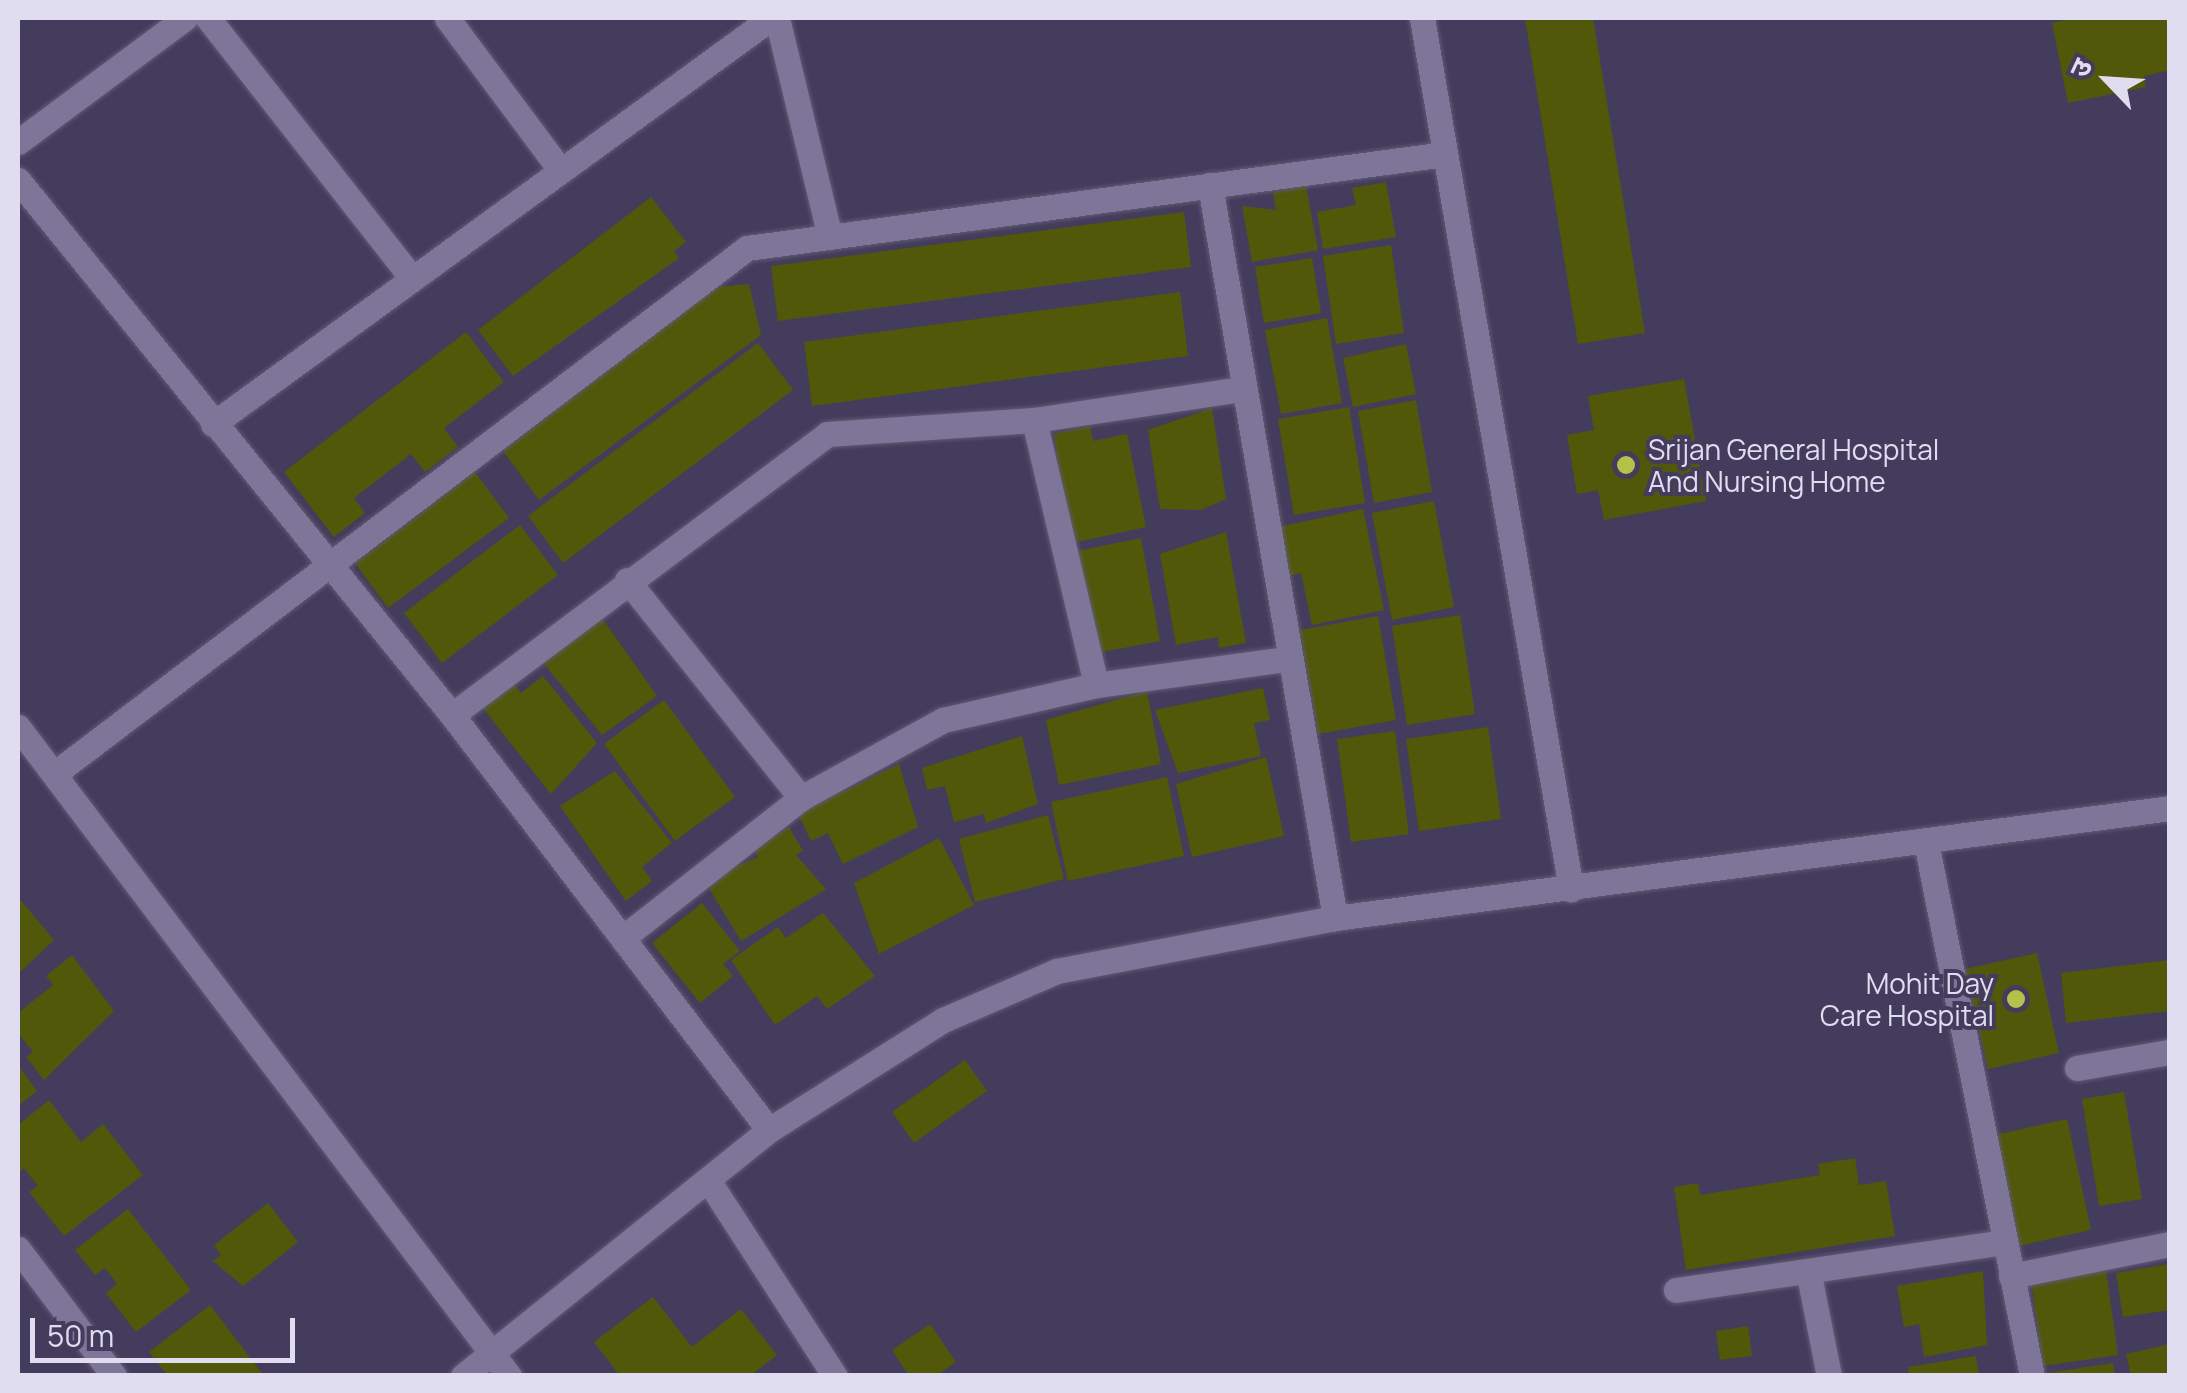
<!DOCTYPE html>
<meta charset="utf-8">
<style>
body{margin:0}
#map{position:relative;width:2187px;height:1393px;overflow:hidden;background:#443c5c;font-family:Manrope,"Noto Sans Devanagari",sans-serif}
div>[style]{position:absolute}
.building>*{inset:0;background:#515809}
.roads{filter:drop-shadow(0 0 2px #615a75) drop-shadow(0 0 2px #615a75)}
.street>*{height:25px;margin:-12.5px;padding:0 12.5px;transform-origin:12.5px;border-radius:12.5px;background:#7e7699}
.dots>*{width:28px;height:28px;translate:-50% -50%;box-sizing:border-box;border:5px solid #443c5c;border-radius:50%}
span{translate:-50% -50%;white-space:nowrap;text-align:center;line-height:1.15;-webkit-text-stroke:8px #443c5c;paint-order:stroke}
.poi-label{font-size:28px;color:#e1ddf1}
.left{translate:0 -50%;text-align:left}
.right{translate:-100% -50%;text-align:right}
.frame{position:absolute;inset:0;border:20px solid #e1ddf1;pointer-events:none}
.north{position:absolute;left:2057px;top:30px;width:100px;height:100px;-webkit-text-stroke:8px #443c5c;paint-order:stroke;rotate:295deg;font-size:28px;font-weight:700;line-height:40px;text-align:center;color:#e1ddf1}
.north::after{content:'';display:block;margin:auto;width:35px;height:45px;background:#e1ddf1;clip-path:polygon(50% 0,100% 100%,50% 72%,0 100%)}
.scale{position:absolute;left:30px;top:1318px;width:265px;height:45px;box-sizing:border-box;border:5px solid #e1ddf1;border-top:0;padding-left:12px;font-size:30px;line-height:35px;white-space:nowrap;color:#e1ddf1;-webkit-text-stroke:8px #443c5c;paint-order:stroke}
</style>
<div id="map">
<div class="building">
<div style="clip-path:polygon(1525px 18px,1593px 18px,1645px 333px,1578px 344px)"></div>
<div style="clip-path:polygon(2075px 18px,2170px 18px,2170px 70px,2144px 76px,2146px 87px,2068px 103px,2052px 23px)"></div>
<div style="clip-path:polygon(1386px 182px,1396px 237px,1323px 249px,1317px 212px,1356px 205px,1352px 188px)"></div>
<div style="clip-path:polygon(1306px 186px,1318px 250px,1252px 262px,1242px 206px,1276px 210px,1273px 192px)"></div>
<div style="clip-path:polygon(651px 197px,686px 242px,674px 251px,679px 258px,513px 376px,478px 330px)"></div>
<div style="clip-path:polygon(1184px 212px,1191px 267px,778px 321px,771px 266px)"></div>
<div style="clip-path:polygon(1391px 245px,1404px 333px,1336px 344px,1323px 256px)"></div>
<div style="clip-path:polygon(1312px 258px,1321px 313px,1264px 323px,1255px 267px)"></div>
<div style="clip-path:polygon(749px 284px,761px 335px,539px 500px,503px 451px,716px 287px)"></div>
<div style="clip-path:polygon(1180px 292px,1188px 356px,812px 406px,804px 342px)"></div>
<div style="clip-path:polygon(1327px 318px,1342px 403px,1281px 414px,1265px 330px)"></div>
<div style="clip-path:polygon(466px 332px,504px 382px,444px 428px,458px 447px,425px 472px,411px 454px,354px 498px,365px 513px,334px 537px,284px 472px)"></div>
<div style="clip-path:polygon(758px 343px,793px 390px,563px 563px,528px 516px)"></div>
<div style="clip-path:polygon(1406px 344px,1416px 394px,1353px 407px,1343px 358px)"></div>
<div style="clip-path:polygon(1684px 379px,1706px 501px,1604px 520px,1598px 490px,1577px 494px,1567px 435px,1594px 430px,1588px 396px)"></div>
<div style="clip-path:polygon(1416px 400px,1432px 492px,1374px 503px,1358px 411px)"></div>
<div style="clip-path:polygon(1349px 407px,1365px 503px,1294px 515px,1278px 419px)"></div>
<div style="clip-path:polygon(1212px 408px,1226px 499px,1201px 510px,1160px 509px,1148px 430px)"></div>
<div style="clip-path:polygon(1090px 426px,1093px 441px,1127px 434px,1146px 527px,1068px 544px,1054px 434px)"></div>
<div style="clip-path:polygon(475px 472px,509px 518px,388px 608px,355px 563px)"></div>
<div style="clip-path:polygon(1434px 501px,1454px 607px,1392px 620px,1372px 513px)"></div>
<div style="clip-path:polygon(1363px 509px,1384px 610px,1312px 625px,1301px 573px,1284px 577px,1274px 528px)"></div>
<div style="clip-path:polygon(520px 525px,558px 575px,442px 663px,404px 613px)"></div>
<div style="clip-path:polygon(1226px 532px,1246px 643px,1219px 648px,1218px 637px,1176px 645px,1160px 554px)"></div>
<div style="clip-path:polygon(1141px 538px,1160px 641px,1097px 653px,1072px 552px)"></div>
<div style="clip-path:polygon(1460px 615px,1475px 714px,1407px 725px,1392px 626px)"></div>
<div style="clip-path:polygon(1378px 616px,1396px 720px,1318px 734px,1300px 630px)"></div>
<div style="clip-path:polygon(602px 618px,657px 696px,602px 735px,541px 660px)"></div>
<div style="clip-path:polygon(543px 676px,597px 743px,551px 794px,481px 706px,512px 681px,521px 693px)"></div>
<div style="clip-path:polygon(1263px 688px,1270px 720px,1254px 723px,1261px 756px,1178px 773px,1155px 710px)"></div>
<div style="clip-path:polygon(1147px 691px,1161px 764px,1059px 785px,1046px 720px)"></div>
<div style="clip-path:polygon(664px 700px,735px 797px,675px 841px,604px 744px)"></div>
<div style="clip-path:polygon(1488px 727px,1501px 819px,1419px 831px,1406px 739px)"></div>
<div style="clip-path:polygon(1395px 731px,1409px 834px,1351px 842px,1337px 739px)"></div>
<div style="clip-path:polygon(1022px 736px,1038px 804px,986px 823px,984px 814px,954px 822px,945px 786px,927px 790px,922px 768px)"></div>
<div style="clip-path:polygon(1266px 757px,1284px 836px,1192px 857px,1176px 784px)"></div>
<div style="clip-path:polygon(899px 764px,918px 827px,843px 864px,828px 833px,811px 841px,798px 814px)"></div>
<div style="clip-path:polygon(615px 771px,672px 843px,642px 867px,652px 881px,626px 901px,560px 806px)"></div>
<div style="clip-path:polygon(1167px 777px,1184px 856px,1068px 881px,1051px 802px)"></div>
<div style="clip-path:polygon(1048px 815px,1064px 879px,975px 902px,959px 839px)"></div>
<div style="clip-path:polygon(789px 827px,803px 851px,796px 855px,826px 889px,741px 941px,704px 880px,758px 857px,754px 849px)"></div>
<div style="clip-path:polygon(939px 838px,974px 905px,879px 954px,854px 883px)"></div>
<div style="clip-path:polygon(18px 897px,54px 940px,18px 974px)"></div>
<div style="clip-path:polygon(702px 903px,740px 951px,723px 964px,733px 976px,700px 1003px,652px 943px)"></div>
<div style="clip-path:polygon(823px 913px,875px 976px,827px 1009px,817px 996px,775px 1025px,731px 960px,778px 927px,786px 938px)"></div>
<div style="clip-path:polygon(2037px 953px,2059px 1053px,1988px 1069px,1965px 969px)"></div>
<div style="clip-path:polygon(72px 955px,114px 1011px,44px 1080px,26px 1057px,33px 1052px,18px 1033px,18px 1013px,53px 985px,46px 976px)"></div>
<div style="clip-path:polygon(2170px 960px,2170px 1011px,2066px 1023px,2061px 973px)"></div>
<div style="clip-path:polygon(965px 1060px,987px 1091px,914px 1143px,892px 1112px)"></div>
<div style="clip-path:polygon(18px 1065px,37px 1091px,18px 1106px)"></div>
<div style="clip-path:polygon(2124px 1092px,2142px 1199px,2099px 1206px,2082px 1099px)"></div>
<div style="clip-path:polygon(49px 1100px,81px 1142px,103px 1124px,143px 1175px,64px 1236px,29px 1192px,38px 1186px,24px 1168px,18px 1173px,18px 1125px)"></div>
<div style="clip-path:polygon(2067px 1119px,2091px 1230px,2019px 1246px,1995px 1135px)"></div>
<div style="clip-path:polygon(1855px 1158px,1859px 1185px,1886px 1181px,1895px 1236px,1686px 1270px,1674px 1187px,1698px 1183px,1700px 1195px,1820px 1175px,1818px 1164px)"></div>
<div style="clip-path:polygon(268px 1203px,298px 1242px,243px 1286px,213px 1261px,221px 1255px,214px 1245px)"></div>
<div style="clip-path:polygon(128px 1209px,191px 1290px,136px 1332px,106px 1293px,117px 1284px,105px 1268px,95px 1275px,75px 1250px)"></div>
<div style="clip-path:polygon(2168px 1264px,2170px 1310px,2123px 1317px,2116px 1273px)"></div>
<div style="clip-path:polygon(2106px 1270px,2118px 1355px,2043px 1366px,2031px 1280px)"></div>
<div style="clip-path:polygon(1983px 1271px,1987px 1345px,1924px 1357px,1919px 1324px,1904px 1327px,1897px 1286px)"></div>
<div style="clip-path:polygon(653px 1297px,692px 1347px,741px 1309px,777px 1355px,750px 1376px,620px 1376px,594px 1342px)"></div>
<div style="clip-path:polygon(210px 1305px,264px 1376px,168px 1376px,149px 1352px)"></div>
<div style="clip-path:polygon(930px 1324px,956px 1362px,936px 1376px,909px 1376px,892px 1350px)"></div>
<div style="clip-path:polygon(1748px 1326px,1752px 1356px,1720px 1360px,1716px 1331px)"></div>
<div style="clip-path:polygon(2170px 1344px,2170px 1376px,2131px 1376px,2126px 1354px)"></div>
<div style="clip-path:polygon(1976px 1356px,1979px 1376px,1909px 1376px,1908px 1367px)"></div>
<div style="clip-path:polygon(2113px 1363px,2115px 1376px,2047px 1376px,2047px 1373px)"></div>
</div>
<div class="roads">
<div class="street">
<div style="left:208px;top:18px;width:329px;rotate:51.9deg"></div>
<div style="left:447px;top:18px;width:186px;rotate:53.3deg"></div>
<div style="left:777px;top:18px;width:225px;rotate:76.4deg"></div>
<div style="left:1422px;top:18px;width:884px;rotate:80.29deg"></div>
<div style="left:18px;top:142px;width:208px;rotate:-36.6deg"></div>
<div style="left:18px;top:180px;width:689px;rotate:50.95deg"></div>
<div style="left:452px;top:715px;width:522px;rotate:52.63deg"></div>
<div style="left:1210px;top:185px;width:744px;rotate:80.32deg"></div>
<div style="left:1034px;top:420px;width:272px;rotate:76.8deg"></div>
<div style="left:213px;top:424px;width:690px;rotate:-36.04deg"></div>
<div style="left:627px;top:580px;width:279px;rotate:51.4deg"></div>
<div style="left:452px;top:715px;width:469px;rotate:-36.8deg"></div>
<div style="left:827px;top:434px;width:207px;rotate:-3.9deg"></div>
<div style="left:1034px;top:420px;width:209px;rotate:-8.5deg"></div>
<div style="left:18px;top:727px;width:814px;rotate:52.89deg"></div>
<div style="left:54px;top:774px;width:870px;rotate:-37.2deg"></div>
<div style="left:747px;top:248px;width:704px;rotate:-7.67deg"></div>
<div style="left:1926px;top:842px;width:544px;rotate:78.77deg"></div>
<div style="left:625px;top:936px;width:224px;rotate:-38.1deg"></div>
<div style="left:801px;top:798px;width:162px;rotate:-28.8deg"></div>
<div style="left:943px;top:720px;width:157px;rotate:-12.9deg"></div>
<div style="left:1096px;top:685px;width:191px;rotate:-7.8deg"></div>
<div style="left:2077px;top:1068px;width:93px;rotate:-9.9deg"></div>
<div style="left:708px;top:1180px;width:234px;rotate:57.1deg"></div>
<div style="left:18px;top:1249px;width:159px;rotate:52.9deg"></div>
<div style="left:1809px;top:1275px;width:103px;rotate:78.8deg"></div>
<div style="left:2011px;top:1276px;width:162px;rotate:-11.4deg"></div>
<div style="left:1676px;top:1290px;width:331px;rotate:-8.3deg"></div>
<div style="left:463px;top:1376px;width:393px;rotate:-38.8deg"></div>
<div style="left:769px;top:1130px;width:206px;rotate:-32.3deg"></div>
<div style="left:943px;top:1020px;width:124px;rotate:-23.3deg"></div>
<div style="left:1057px;top:971px;width:283px;rotate:-10.8deg"></div>
<div style="left:1335px;top:918px;width:842px;rotate:-7.5deg"></div>
</div>
</div>
<div class="dots">
<div style="left:1626px;top:465px;background:#b4c24a"></div>
<div style="left:2016px;top:999px;background:#b4c24a"></div>
</div>
<div class="poi-label">
<span class="left" style="left:1648px;top:465px">Srijan General Hospital<br>And Nursing Home</span>
<span class="right" style="left:1994px;top:999px">Mohit Day<br>Care Hospital</span>
</div>
<div class="frame"></div>
<div class="north">उ</div>
<div class="scale">50 m</div>
</div>
